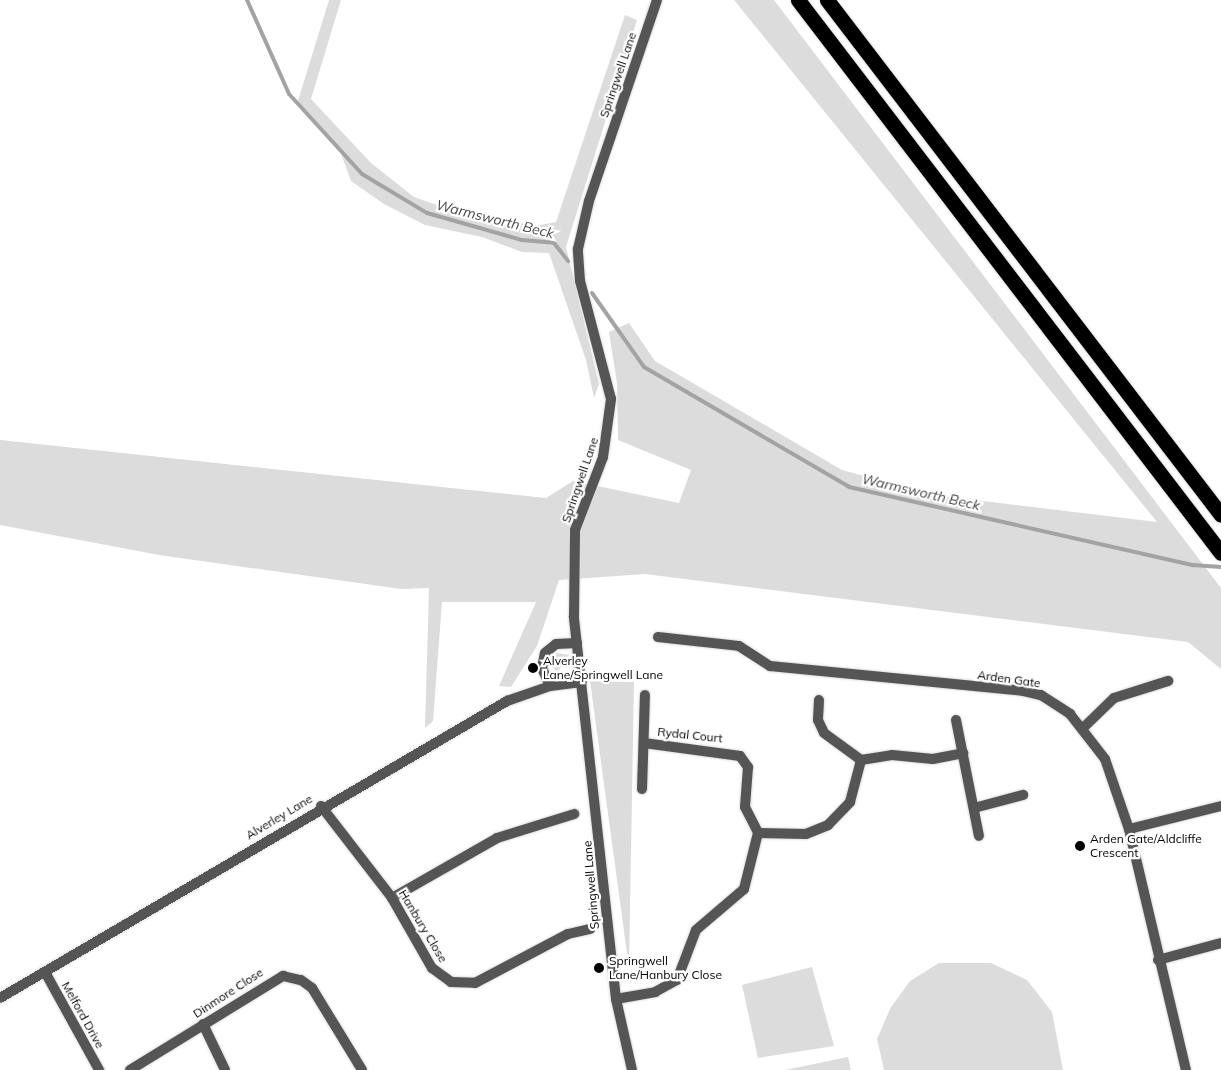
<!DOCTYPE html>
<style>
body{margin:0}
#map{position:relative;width:1221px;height:1070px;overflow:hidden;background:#fff;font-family:Mulish,sans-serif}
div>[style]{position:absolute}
.green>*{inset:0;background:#dcdcdc}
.stream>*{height:4px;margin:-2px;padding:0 2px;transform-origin:2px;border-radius:2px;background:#a3a3a3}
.roads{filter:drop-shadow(0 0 1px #dbdbdb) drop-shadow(0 0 1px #dbdbdb)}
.minor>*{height:10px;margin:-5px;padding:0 5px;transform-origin:5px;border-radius:5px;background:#555}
.tertiary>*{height:10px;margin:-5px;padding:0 5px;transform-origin:5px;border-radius:5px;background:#555}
.motorway>*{height:15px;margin:-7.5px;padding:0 7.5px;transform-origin:7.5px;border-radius:7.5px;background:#000}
.dots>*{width:14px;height:14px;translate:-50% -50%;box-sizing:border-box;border:2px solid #fff;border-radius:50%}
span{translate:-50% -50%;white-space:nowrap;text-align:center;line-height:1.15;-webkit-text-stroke:4.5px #fff;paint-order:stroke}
.street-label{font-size:12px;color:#000}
.poi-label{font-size:12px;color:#000}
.left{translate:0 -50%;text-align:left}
.water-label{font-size:14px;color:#444;font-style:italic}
</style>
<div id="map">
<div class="green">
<div style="clip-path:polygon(329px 0,341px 0,311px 99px,371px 163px,414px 197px,451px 210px,536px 226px,556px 222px,625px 15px,637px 20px,566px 247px,599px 384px,594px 398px,586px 360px,549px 253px,522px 252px,482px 237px,425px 225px,384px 204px,351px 181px,339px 148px,297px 104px)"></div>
<div style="clip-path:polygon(734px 0,774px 0,1221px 588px,1221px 669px,1188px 642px,645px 574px,559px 580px,537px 646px,511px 687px,499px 686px,536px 602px,442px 602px,433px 721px,425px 728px,429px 588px,401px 589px,159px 555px,0 525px,0 440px,546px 498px,573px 481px,679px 503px,691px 470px,618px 440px,617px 383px,609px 332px,629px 323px,655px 361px,842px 470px,933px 495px,1157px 522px)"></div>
<div style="clip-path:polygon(557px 653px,569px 655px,557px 673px,550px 663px)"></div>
<div style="clip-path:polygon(590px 681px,634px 682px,629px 968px)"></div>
<div style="clip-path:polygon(939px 963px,991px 963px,1027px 980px,1052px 1012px,1063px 1070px,884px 1070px,877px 1039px,891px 1007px,910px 981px)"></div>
<div style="clip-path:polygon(812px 967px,834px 1046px,758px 1058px,742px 985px)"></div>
<div style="clip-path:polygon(848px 1057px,851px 1070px,785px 1070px)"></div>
</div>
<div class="stream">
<div style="left:247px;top:0;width:103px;rotate:65.9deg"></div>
<div style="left:289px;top:94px;width:108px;rotate:47.6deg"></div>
<div style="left:362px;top:174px;width:76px;rotate:31deg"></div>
<div style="left:427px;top:213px;width:99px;rotate:15.9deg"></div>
<div style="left:522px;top:240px;width:32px;rotate:5deg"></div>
<div style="left:554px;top:243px;width:23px;rotate:52deg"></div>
<div style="left:592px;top:293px;width:90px;rotate:54.9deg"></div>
<div style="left:644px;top:367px;width:238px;rotate:30.3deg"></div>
<div style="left:849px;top:487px;width:353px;rotate:12.8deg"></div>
<div style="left:1193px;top:565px;width:28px;rotate:4deg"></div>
</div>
<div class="roads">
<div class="minor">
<div style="left:658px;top:637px;width:81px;rotate:6.3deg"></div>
<div style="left:739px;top:646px;width:37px;rotate:33deg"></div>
<div style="left:770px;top:666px;width:254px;rotate:5.6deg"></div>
<div style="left:1023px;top:691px;width:18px;rotate:13deg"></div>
<div style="left:1041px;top:695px;width:35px;rotate:33deg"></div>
<div style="left:1070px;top:714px;width:57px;rotate:52.1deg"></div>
<div style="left:1105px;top:759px;width:74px;rotate:71.1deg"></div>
<div style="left:1129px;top:829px;width:248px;rotate:76.7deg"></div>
<div style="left:550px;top:686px;width:20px;rotate:-114deg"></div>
<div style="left:542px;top:668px;width:15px;rotate:-79deg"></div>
<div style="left:545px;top:653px;width:14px;rotate:-39deg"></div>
<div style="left:556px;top:644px;width:21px;rotate:-3deg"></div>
<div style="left:819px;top:700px;width:20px;rotate:93deg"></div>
<div style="left:818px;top:720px;width:14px;rotate:65deg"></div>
<div style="left:824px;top:733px;width:46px;rotate:36.1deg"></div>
<div style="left:861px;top:760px;width:31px;rotate:-9deg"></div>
<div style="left:892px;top:755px;width:41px;rotate:5.6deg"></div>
<div style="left:933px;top:759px;width:31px;rotate:-11deg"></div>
<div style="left:956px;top:720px;width:118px;rotate:78.8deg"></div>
<div style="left:1083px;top:728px;width:43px;rotate:-44.1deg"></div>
<div style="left:1114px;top:698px;width:57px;rotate:-17.5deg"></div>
<div style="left:644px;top:743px;width:97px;rotate:7.7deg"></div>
<div style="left:740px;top:756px;width:14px;rotate:54deg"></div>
<div style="left:748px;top:767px;width:40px;rotate:94.3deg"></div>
<div style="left:745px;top:807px;width:29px;rotate:63deg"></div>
<div style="left:642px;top:789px;width:94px;rotate:-88.2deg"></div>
<div style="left:321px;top:806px;width:116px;rotate:52.3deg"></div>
<div style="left:392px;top:898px;width:81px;rotate:60.3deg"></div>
<div style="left:432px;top:968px;width:24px;rotate:36deg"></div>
<div style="left:451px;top:982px;width:24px;rotate:2deg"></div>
<div style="left:475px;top:983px;width:105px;rotate:-27.8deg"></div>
<div style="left:568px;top:934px;width:23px;rotate:-13deg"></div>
<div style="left:974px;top:808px;width:51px;rotate:-14.9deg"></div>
<div style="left:1129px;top:829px;width:95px;rotate:-14deg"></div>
<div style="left:392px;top:898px;width:121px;rotate:-29.7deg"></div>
<div style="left:497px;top:838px;width:81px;rotate:-17.3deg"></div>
<div style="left:1158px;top:960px;width:65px;rotate:-15.1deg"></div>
<div style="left:45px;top:972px;width:112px;rotate:61.1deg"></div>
<div style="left:0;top:998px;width:588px;rotate:-30.36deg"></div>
<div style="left:507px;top:701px;width:46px;rotate:-19.2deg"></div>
<div style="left:550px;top:686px;width:32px;rotate:-7deg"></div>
<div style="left:616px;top:999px;width:40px;rotate:-10deg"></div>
<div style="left:655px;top:992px;width:25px;rotate:-29deg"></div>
<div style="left:677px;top:980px;width:53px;rotate:-69.2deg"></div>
<div style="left:696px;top:930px;width:63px;rotate:-40.5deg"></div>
<div style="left:744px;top:889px;width:58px;rotate:-76deg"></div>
<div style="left:758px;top:833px;width:48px;rotate:1.2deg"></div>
<div style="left:806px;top:834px;width:24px;rotate:-22deg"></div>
<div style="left:828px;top:825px;width:32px;rotate:-46deg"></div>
<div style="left:850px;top:802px;width:43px;rotate:-75.3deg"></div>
<div style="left:203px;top:1024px;width:51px;rotate:64.4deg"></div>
<div style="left:130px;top:1070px;width:180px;rotate:-31.6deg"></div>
<div style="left:283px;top:976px;width:18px;rotate:13deg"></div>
<div style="left:301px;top:980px;width:14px;rotate:36deg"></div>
<div style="left:312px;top:988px;width:96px;rotate:58.6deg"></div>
</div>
<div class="tertiary">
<div style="left:632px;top:1070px;width:73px;rotate:-102.7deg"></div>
<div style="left:616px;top:999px;width:385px;rotate:-96.3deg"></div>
<div style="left:574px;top:616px;width:86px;rotate:-89.3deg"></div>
<div style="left:575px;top:530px;width:78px;rotate:-69deg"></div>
<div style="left:603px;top:457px;width:59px;rotate:-82.1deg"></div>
<div style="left:611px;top:399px;width:122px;rotate:-104.7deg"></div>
<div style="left:580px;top:281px;width:32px;rotate:-94deg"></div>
<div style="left:578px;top:249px;width:49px;rotate:-77.1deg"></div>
<div style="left:589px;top:201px;width:212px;rotate:-71.3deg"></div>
</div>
<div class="motorway">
<div style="left:798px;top:0;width:696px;rotate:52.59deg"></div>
<div style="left:827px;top:0;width:648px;rotate:52.58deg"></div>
</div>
</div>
<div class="dots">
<div style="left:533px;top:668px;background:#000"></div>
<div style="left:1080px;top:846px;background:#000"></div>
<div style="left:599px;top:968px;background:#000"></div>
</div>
<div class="street-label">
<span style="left:618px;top:75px;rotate:-71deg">Springwell Lane</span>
<span style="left:580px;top:480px;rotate:-71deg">Springwell Lane</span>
<span style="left:1009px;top:679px;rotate:8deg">Arden Gate</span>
<span style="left:690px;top:735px;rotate:6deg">Rydal Court</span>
<span style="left:279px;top:817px;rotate:-31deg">Alverley Lane</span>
<span style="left:591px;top:885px;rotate:-95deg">Springwell Lane</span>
<span style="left:423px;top:926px;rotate:59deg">Hanbury Close</span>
<span style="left:228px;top:993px;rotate:-33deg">Dinmore Close</span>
<span style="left:83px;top:1015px;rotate:61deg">Melford Drive</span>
</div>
<div class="poi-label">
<span class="left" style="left:543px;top:668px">Alverley<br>Lane/Springwell Lane</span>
<span class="left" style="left:1090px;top:846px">Arden Gate/Aldcliffe<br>Crescent</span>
<span class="left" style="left:609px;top:968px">Springwell<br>Lane/Hanbury Close</span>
</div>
<div class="water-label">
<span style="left:495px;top:219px;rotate:14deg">Warmsworth Beck</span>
<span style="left:921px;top:492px;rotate:13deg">Warmsworth Beck</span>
</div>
</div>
